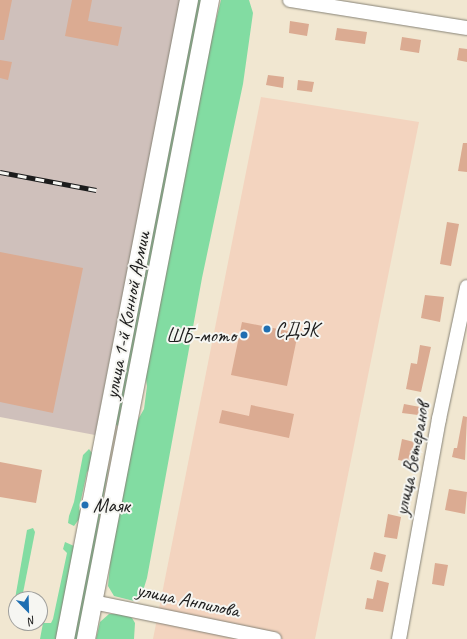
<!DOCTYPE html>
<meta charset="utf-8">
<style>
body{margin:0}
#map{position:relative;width:467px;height:639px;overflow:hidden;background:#f1e7d1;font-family:Caveat,sans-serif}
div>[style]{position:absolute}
.built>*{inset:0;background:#f3d4bf}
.industrial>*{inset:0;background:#cfc0bb}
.green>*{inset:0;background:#82dca2}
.building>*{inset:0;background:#dbab92}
.roads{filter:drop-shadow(0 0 1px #868276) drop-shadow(0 0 1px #868276)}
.minor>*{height:14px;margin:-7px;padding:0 7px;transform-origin:7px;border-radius:7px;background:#fff}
.major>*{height:18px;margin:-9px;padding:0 9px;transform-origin:9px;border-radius:9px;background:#fff}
.rail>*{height:4.5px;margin-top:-2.25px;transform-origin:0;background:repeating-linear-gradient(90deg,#f6f6f2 0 9px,#1c1c1c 0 18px);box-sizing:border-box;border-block:1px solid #1c1c1c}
.dots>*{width:11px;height:11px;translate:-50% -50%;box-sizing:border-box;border:2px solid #f6f6f2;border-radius:50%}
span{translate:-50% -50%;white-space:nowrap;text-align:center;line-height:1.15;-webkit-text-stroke:4px #f6f6f2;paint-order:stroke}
.street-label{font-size:20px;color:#1c1c1c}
.poi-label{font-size:20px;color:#1c1c1c}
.left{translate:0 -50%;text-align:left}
.right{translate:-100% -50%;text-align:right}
.north{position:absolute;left:8px;top:591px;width:40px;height:40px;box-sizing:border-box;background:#f6f6f2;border:1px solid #9f9f9c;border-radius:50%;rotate:157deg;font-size:11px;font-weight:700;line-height:16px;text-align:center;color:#1c1c1c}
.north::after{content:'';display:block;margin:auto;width:14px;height:18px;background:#1f6fb2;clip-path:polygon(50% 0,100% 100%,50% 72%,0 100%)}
</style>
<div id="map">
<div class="built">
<div style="clip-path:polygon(261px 97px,419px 122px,315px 639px,153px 639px)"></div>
</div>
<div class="industrial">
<div style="clip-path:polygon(0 0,180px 0,95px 435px,0 417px)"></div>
</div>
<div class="green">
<div style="clip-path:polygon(196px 0,202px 0,118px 426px,115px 424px)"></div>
<div style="clip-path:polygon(221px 0,249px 0,253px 13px,243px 84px,202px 278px,147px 578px,142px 594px,134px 601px,114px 596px,108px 586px,111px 554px,135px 425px,144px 409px,147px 386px,145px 372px,208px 53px)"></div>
<div style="clip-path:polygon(89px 449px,94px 456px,93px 466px,87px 472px,79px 509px,82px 515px,74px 526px,68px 523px,69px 516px,74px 502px,83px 455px)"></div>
<div style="clip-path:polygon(108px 469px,79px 639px,72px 639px,105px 471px)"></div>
<div style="clip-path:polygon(33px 528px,35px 532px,22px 598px,15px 599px,27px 530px)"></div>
<div style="clip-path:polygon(65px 542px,74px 546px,57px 639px,40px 639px,43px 623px,51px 623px,53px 619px,67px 553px,63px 549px)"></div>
<div style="clip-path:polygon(109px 614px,126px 614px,132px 618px,135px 623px,134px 639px,96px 639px,100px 622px)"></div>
</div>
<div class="building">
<div style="clip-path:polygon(0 0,12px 0,4px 40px,0 40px)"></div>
<div style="clip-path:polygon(72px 0,92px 0,88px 21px,122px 27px,118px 46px,65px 36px)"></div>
<div style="clip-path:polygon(290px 21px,309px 24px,307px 36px,289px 33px)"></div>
<div style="clip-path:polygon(337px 28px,367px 32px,365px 44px,335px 40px)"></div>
<div style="clip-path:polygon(402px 37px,421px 40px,419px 53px,400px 50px)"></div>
<div style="clip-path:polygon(459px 48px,467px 49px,467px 62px,457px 60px)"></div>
<div style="clip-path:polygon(0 60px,12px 62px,8px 80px,0 78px)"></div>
<div style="clip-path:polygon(268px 75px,284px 77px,283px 88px,266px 85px)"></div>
<div style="clip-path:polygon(298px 80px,314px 82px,312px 92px,297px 90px)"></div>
<div style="clip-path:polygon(463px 143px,467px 143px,467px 172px,458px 171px)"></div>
<div style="clip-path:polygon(447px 222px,459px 224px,451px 266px,440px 264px)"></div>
<div style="clip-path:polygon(0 252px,83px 268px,53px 413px,0 402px)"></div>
<div style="clip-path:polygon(425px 295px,444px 297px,440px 322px,421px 318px)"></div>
<div style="clip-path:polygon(242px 322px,298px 333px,287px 386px,231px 375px)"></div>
<div style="clip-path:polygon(420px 345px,431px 347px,421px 392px,406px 389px,411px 363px,417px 364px)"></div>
<div style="clip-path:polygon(404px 404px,420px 407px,418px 415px,402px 413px)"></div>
<div style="clip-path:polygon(251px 405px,294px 414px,289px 438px,219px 423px,222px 410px,249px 416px)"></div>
<div style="clip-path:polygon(463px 416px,467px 417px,465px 460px,452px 457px,454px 448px,457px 448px)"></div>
<div style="clip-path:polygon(402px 439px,414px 442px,410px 462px,398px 460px)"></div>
<div style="clip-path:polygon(0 462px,42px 470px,36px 503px,0 497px)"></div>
<div style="clip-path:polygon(449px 489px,467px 492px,465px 514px,445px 510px)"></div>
<div style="clip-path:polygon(388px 514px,401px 517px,397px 539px,384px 537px)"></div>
<div style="clip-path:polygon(374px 552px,386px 555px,382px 572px,370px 569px)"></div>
<div style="clip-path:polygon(435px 563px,448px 565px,444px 586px,432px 584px)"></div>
<div style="clip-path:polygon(377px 580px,389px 583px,383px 612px,365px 609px,367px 598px,373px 599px)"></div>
</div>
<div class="roads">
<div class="minor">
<div style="left:290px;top:0;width:179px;rotate:9deg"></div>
<div style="left:93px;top:602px;width:185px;rotate:11.6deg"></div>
<div style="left:399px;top:639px;width:224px;rotate:-79.7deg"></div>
<div style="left:439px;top:419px;width:135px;rotate:-78deg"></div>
</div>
<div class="major">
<div style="left:65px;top:639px;width:651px;rotate:-79.02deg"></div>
<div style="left:86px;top:639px;width:651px;rotate:-79.02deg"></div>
</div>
</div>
<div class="rail">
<div style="left:0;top:172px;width:98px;rotate:10.6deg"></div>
</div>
<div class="dots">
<div style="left:267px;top:329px;background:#1f6fb2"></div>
<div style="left:244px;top:335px;background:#1f6fb2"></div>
<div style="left:85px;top:505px;background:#1f6fb2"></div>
</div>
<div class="street-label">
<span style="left:127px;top:315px;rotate:-79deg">улица 1-й Конной Армии</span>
<span style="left:412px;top:459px;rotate:-79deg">улица Ветеранов</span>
<span style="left:188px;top:600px;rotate:12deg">улица Анпилова</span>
</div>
<div class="poi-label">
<span class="left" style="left:275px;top:329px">СДЭК</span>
<span class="right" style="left:236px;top:335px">ШБ-мото</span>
<span class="left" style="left:93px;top:505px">Маяк</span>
</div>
<div class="north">N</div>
</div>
